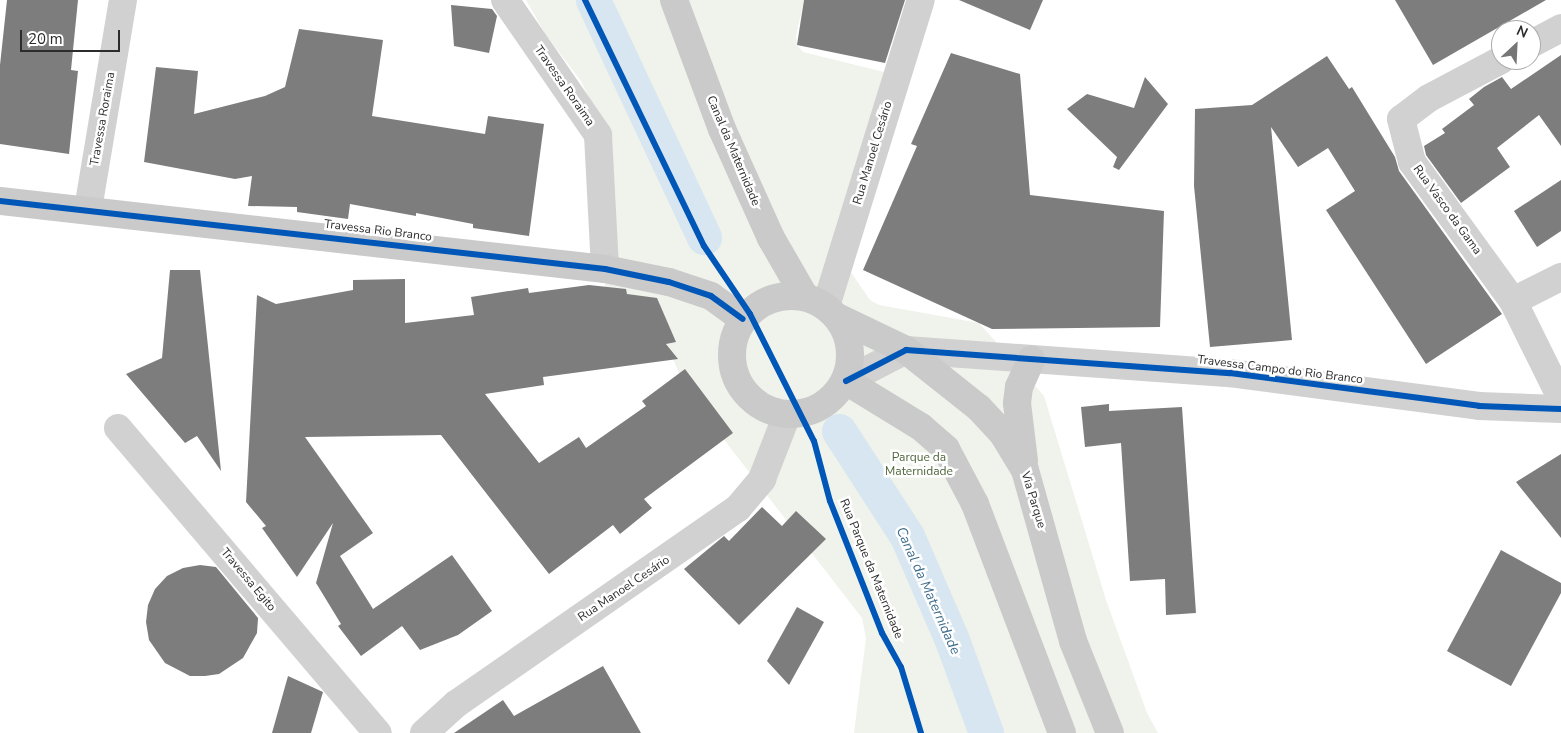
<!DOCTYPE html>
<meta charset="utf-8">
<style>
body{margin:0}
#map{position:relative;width:1561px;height:733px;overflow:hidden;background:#fff;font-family:"Nunito Sans",sans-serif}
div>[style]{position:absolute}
.green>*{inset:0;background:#eff3eb}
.canal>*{height:35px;margin:-17.5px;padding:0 17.5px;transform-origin:17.5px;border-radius:17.5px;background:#d7e6f0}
.building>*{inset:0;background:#7d7d7d}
.street>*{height:28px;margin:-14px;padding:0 14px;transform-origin:14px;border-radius:14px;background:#d1d1d1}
.secondary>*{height:28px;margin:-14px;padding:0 14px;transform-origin:14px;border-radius:14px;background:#cacaca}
.secondary>.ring{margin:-14px;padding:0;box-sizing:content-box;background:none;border:28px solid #cacaca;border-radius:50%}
.cycleway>*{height:6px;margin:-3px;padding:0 3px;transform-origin:3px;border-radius:3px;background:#0057b8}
span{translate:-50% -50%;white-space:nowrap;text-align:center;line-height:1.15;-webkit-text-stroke:5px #fff;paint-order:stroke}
.street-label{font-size:12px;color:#2c2c2c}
.park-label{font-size:12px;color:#4f663b}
.water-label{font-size:14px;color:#3d6d8c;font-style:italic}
.north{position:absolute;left:1491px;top:20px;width:50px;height:50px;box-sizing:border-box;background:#fff;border:1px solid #ababab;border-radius:50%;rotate:25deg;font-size:14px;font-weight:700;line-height:20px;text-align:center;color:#2c2c2c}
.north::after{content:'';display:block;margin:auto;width:18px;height:22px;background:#767676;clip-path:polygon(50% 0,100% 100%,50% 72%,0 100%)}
.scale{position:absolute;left:20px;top:30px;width:100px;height:22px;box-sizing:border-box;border:2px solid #2c2c2c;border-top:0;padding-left:6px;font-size:15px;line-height:18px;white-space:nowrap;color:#2c2c2c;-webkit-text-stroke:4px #fff;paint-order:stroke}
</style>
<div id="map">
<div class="green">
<div style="clip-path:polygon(526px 0,804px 0,796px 36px,797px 45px,803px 52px,888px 73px,833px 246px,870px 300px,879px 305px,979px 323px,1044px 396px,1106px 600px,1147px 713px,1158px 733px,854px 733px,866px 638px,862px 618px,705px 415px,678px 371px,660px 326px,598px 307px,616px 252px,606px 135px,581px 81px,546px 35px)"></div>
</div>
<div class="canal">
<div style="left:593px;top:0;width:262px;rotate:64.9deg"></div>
<div style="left:839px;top:431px;width:125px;rotate:57.1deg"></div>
<div style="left:907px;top:536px;width:113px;rotate:66.6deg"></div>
<div style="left:952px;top:640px;width:99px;rotate:69.9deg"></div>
</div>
<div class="building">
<div style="clip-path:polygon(7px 0,78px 0,71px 70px,78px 71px,69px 154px,0 144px,0 65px)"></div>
<div style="clip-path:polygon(804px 0,905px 0,885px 63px,797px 45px)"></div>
<div style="clip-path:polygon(959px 0,1043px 0,1030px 30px)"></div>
<div style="clip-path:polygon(1395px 0,1546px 0,1433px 65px)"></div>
<div style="clip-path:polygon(451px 5px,492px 9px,497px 16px,489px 53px,454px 46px)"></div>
<div style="clip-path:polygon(299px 29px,383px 40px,372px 116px,485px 134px,488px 116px,544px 124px,529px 236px,473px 228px,473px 224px,416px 213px,416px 216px,350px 204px,348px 219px,297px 212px,297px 207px,248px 206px,252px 176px,235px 179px,144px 162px,156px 67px,198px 71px,194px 114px,265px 96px,285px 87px)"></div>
<div style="clip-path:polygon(951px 53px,1020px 74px,1030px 195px,1164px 211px,1160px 327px,992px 329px,863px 270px,917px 146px,911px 144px)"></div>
<div style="clip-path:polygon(1561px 55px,1561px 146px,1539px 115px,1497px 148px,1510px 167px,1461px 203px,1426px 155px,1424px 146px,1445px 133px,1442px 129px,1474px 105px,1469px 99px,1484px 87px,1502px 77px,1511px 89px)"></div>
<div style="clip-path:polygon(1327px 56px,1349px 89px,1352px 87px,1395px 157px,1399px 171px,1502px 314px,1426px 364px,1326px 210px,1355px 191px,1328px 148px,1298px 167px,1271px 127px,1292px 340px,1210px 347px,1194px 186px,1195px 109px,1252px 105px)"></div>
<div style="clip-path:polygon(1145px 77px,1168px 104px,1119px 170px,1113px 167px,1117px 157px,1067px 109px,1087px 94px,1134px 108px)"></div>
<div style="clip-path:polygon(1561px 180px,1561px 231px,1537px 247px,1514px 211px)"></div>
<div style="clip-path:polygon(170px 270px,200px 270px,221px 471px,197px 436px,185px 443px,126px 374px,162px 358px)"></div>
<div style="clip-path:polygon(405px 279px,405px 323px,474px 315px,471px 297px,528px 288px,529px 293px,589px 285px,626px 289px,627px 294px,657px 298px,676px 342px,666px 344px,678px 359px,543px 377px,544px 385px,485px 394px,539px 463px,579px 437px,586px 448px,646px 406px,642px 401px,685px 369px,733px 433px,644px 499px,652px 508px,620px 534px,613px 525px,549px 574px,441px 435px,305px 437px,373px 533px,340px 556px,373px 609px,452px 555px,492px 611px,458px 635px,420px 650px,402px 626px,361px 656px,338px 626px,341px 624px,316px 583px,333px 523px,297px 577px,262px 528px,266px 526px,246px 502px,257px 295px,276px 304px,353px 290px,353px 280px)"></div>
<div style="clip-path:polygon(1109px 404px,1109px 411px,1182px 407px,1196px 613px,1166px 615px,1165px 579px,1130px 581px,1121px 443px,1085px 447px,1081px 407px)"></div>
<div style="clip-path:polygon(1561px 454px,1561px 538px,1516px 482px)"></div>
<div style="clip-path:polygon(762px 507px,782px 526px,796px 511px,826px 539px,739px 625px,684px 569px,724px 536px,729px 541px)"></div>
<div style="clip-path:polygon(1501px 550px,1561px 583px,1561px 593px,1511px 686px,1447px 651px)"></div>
<div style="clip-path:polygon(200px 565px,216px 567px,258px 618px,257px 633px,243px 658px,219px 674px,205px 676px,190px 676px,165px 663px,149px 640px,146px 622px,148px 605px,155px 589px,167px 576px,183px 568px)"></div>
<div style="clip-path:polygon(797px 607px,824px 622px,789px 685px,767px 661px)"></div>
<div style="clip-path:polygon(603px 666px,641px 733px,454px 733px,503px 700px,514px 716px)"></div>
<div style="clip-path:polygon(288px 676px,323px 692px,311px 733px,272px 733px)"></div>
</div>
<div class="street">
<div style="left:505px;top:0;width:164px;rotate:55.4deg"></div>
<div style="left:598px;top:135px;width:134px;rotate:87deg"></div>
<div style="left:1531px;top:44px;width:34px;rotate:-28deg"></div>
<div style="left:1501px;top:60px;width:81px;rotate:152.2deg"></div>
<div style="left:1429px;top:98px;width:35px;rotate:143deg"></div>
<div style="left:1401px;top:119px;width:44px;rotate:75.7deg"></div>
<div style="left:1412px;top:162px;width:172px;rotate:54deg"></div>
<div style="left:1513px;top:301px;width:108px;rotate:63.7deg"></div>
<div style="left:88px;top:209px;width:212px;rotate:-80.5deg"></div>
<div style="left:1513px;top:301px;width:54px;rotate:-26.6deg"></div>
<div style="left:826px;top:306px;width:320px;rotate:-72.8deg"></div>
<div style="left:846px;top:381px;width:68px;rotate:-27.3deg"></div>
<div style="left:906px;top:350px;width:325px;rotate:4.1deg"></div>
<div style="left:1230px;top:373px;width:251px;rotate:7.5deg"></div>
<div style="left:1479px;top:406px;width:82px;rotate:2.1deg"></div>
<div style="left:118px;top:428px;width:401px;rotate:49.6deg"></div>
<div style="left:424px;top:733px;width:43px;rotate:-42.2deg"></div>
<div style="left:456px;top:704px;width:343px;rotate:-34.8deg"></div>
<div style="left:738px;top:508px;width:38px;rotate:-50deg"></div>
<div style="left:762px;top:479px;width:69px;rotate:-68.7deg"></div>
</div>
<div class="secondary">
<div style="left:674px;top:0;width:138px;rotate:69.6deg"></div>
<div style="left:722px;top:129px;width:120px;rotate:65.8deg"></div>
<div style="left:771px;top:238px;width:68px;rotate:60deg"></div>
<div style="left:0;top:201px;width:609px;rotate:6.41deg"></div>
<div style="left:605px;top:269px;width:65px;rotate:11.5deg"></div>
<div style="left:669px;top:282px;width:44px;rotate:18.4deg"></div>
<div style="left:711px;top:296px;width:39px;rotate:36deg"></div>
<div class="ring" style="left:732px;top:296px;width:90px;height:90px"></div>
<div style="left:839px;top:318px;width:74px;rotate:25.5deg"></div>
<div style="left:906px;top:350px;width:93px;rotate:38.5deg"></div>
<div style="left:979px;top:408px;width:35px;rotate:47deg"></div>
<div style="left:1003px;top:434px;width:42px;rotate:58.6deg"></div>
<div style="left:1025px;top:470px;width:178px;rotate:74.3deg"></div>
<div style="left:1073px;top:641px;width:99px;rotate:68.1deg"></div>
<div style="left:846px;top:381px;width:88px;rotate:31.5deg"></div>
<div style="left:921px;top:427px;width:33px;rotate:41deg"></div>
<div style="left:946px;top:449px;width:62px;rotate:62.2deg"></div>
<div style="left:975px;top:504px;width:245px;rotate:69.2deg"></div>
<div style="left:1024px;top:461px;width:58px;rotate:-96.9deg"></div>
<div style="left:1017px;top:403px;width:16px;rotate:-83deg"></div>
<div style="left:1019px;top:387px;width:30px;rotate:-66deg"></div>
</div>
<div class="cycleway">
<div style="left:585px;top:0;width:273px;rotate:64.2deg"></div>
<div style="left:704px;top:246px;width:82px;rotate:55.9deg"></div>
<div style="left:750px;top:314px;width:142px;rotate:63.3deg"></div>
<div style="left:814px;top:441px;width:62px;rotate:75.1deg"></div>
<div style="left:830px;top:501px;width:142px;rotate:68.5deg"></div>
<div style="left:882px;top:633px;width:39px;rotate:61deg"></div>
<div style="left:901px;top:667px;width:69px;rotate:73.1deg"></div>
<div style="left:0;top:201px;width:609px;rotate:6.41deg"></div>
<div style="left:605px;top:269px;width:65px;rotate:11.5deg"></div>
<div style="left:669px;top:282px;width:44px;rotate:18.4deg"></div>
<div style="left:711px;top:296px;width:39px;rotate:36deg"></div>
<div style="left:846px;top:381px;width:68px;rotate:-27.3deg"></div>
<div style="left:906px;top:350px;width:325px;rotate:4.1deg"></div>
<div style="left:1230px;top:373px;width:251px;rotate:7.5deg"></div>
<div style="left:1479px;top:406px;width:82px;rotate:2.1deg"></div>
</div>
<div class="street-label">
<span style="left:564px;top:86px;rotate:55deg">Travessa Roraima</span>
<span style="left:103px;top:119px;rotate:-80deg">Travessa Roraima</span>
<span style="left:733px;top:151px;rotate:67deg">Canal da Maternidade</span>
<span style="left:873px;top:153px;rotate:-73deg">Rua Manoel Cesário</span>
<span style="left:1447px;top:210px;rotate:54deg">Rua Vasco da Gama</span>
<span style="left:378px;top:231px;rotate:7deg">Travessa Rio Branco</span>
<span style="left:1280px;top:370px;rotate:7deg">Travessa Campo do Rio Branco</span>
<span style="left:1033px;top:500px;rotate:73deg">Via Parque</span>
<span style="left:871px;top:569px;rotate:68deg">Rua Parque da Maternidade</span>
<span style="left:248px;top:580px;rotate:50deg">Travessa Egito</span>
<span style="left:624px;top:589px;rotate:-34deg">Rua Manoel Cesário</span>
</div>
<div class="park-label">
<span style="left:919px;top:465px">Parque da<br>Maternidade</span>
</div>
<div class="water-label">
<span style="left:928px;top:591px;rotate:66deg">Canal da Maternidade</span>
</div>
<div class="north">N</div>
<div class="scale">20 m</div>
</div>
